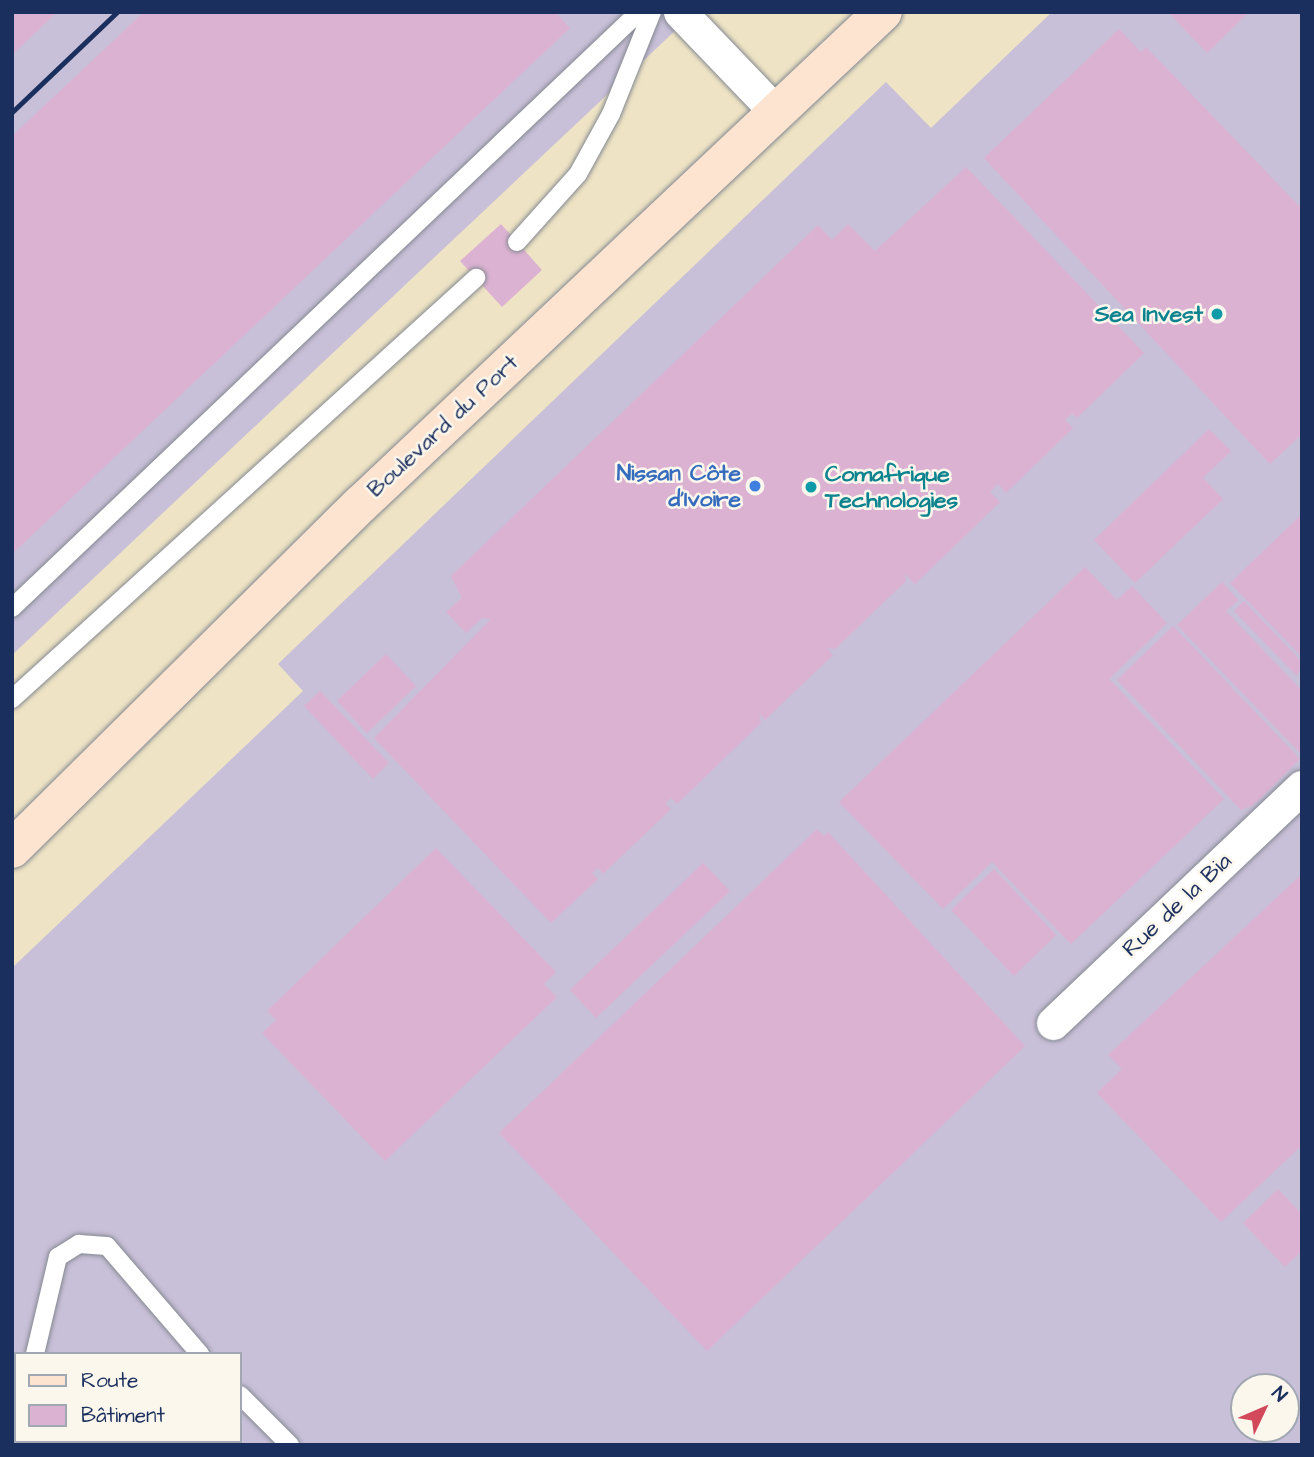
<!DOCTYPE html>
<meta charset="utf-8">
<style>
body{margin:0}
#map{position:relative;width:1314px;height:1457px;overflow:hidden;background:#eee3c4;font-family:"Architects Daughter",sans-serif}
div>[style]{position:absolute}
.industrial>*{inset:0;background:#c8bfd8}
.building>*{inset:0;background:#dcb2d2}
.roads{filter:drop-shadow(0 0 2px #848991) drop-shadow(0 0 2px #848991)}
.lane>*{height:18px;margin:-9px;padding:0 9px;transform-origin:9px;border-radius:9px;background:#fff}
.street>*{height:33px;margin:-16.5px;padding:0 16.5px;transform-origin:16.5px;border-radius:16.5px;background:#fff}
.secondary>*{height:38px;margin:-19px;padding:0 19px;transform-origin:19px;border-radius:19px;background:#fde4d1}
.rail>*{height:5px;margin:-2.5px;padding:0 2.5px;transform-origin:2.5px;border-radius:2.5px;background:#1b2f5e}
.dots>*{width:19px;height:19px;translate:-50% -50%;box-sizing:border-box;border:4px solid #fbf7ec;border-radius:50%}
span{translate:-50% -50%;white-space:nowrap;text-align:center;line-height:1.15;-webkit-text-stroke:5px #fbf7ec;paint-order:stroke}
.culture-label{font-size:23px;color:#0d838f;font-weight:700}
.right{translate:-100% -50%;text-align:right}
.left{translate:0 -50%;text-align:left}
.street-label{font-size:23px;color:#1b2f5e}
.shop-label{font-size:23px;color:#366cbe;font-weight:700}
.frame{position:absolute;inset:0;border:14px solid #1b2f5e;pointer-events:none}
.legend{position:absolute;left:14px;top:1352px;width:228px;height:91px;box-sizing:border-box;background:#fbf7ec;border:2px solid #a1a7b3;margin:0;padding:9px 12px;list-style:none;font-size:21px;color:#1b2f5e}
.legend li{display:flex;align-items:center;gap:14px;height:35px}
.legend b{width:35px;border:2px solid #a1a7b3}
.north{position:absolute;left:1230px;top:1373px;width:70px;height:70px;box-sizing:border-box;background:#fbf7ec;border:2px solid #a1a7b3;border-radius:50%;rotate:46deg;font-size:19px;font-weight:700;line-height:28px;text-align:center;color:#1b2f5e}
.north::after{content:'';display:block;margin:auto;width:24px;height:32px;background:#d1495b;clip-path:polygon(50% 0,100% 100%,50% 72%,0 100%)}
</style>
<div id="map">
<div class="industrial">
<div style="clip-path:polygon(12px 12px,695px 12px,12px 655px)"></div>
<div style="clip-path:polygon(evenodd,1052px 12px,1302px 12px,1302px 1445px,12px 1445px,12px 968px,303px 691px,278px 664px,886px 82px,931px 128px,1052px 12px,16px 1354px,240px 1354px,240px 1441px,16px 1441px,16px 1354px,1052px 12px,1244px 1387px,1286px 1387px,1286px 1429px,1244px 1429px,1244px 1387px)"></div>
</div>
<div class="building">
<div style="clip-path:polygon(12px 12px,57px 12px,12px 55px)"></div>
<div style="clip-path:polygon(144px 12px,555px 12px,570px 28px,12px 554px,12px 136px)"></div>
<div style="clip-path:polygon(1168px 12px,1249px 12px,1207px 53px)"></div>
<div style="clip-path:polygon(1119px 29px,1141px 52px,1146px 47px,1302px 209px,1302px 434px,1270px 464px,984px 158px)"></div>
<div style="clip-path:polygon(966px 167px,1144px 353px,1077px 418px,1072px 413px,1065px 420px,1073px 428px,1006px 493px,998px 484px,990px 492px,1000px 502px,915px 584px,905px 574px,906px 581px,835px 649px,827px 648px,833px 655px,765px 720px,759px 713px,761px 723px,677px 804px,671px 798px,665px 803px,671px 809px,603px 874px,598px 868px,592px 873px,598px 879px,551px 923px,374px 738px,491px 619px,482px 618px,466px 633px,446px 612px,462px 598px,451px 576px,818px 225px,832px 240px,848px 224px,875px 251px)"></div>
<div style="clip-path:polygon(501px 224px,542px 270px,502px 307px,460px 261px)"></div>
<div style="clip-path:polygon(1209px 429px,1231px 451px,1203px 478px,1223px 499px,1135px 583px,1094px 540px)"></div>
<div style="clip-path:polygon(1302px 514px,1302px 657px,1230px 583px)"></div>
<div style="clip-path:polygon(1085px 567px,1117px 600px,1132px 586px,1167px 623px,1109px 679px,1224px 799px,1071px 944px,992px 862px,943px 909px,839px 802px)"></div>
<div style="clip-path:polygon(1222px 582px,1238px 600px,1226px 611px,1302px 691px,1302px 755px,1177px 625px)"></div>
<div style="clip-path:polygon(1244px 601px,1302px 662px,1297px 676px,1234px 611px)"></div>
<div style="clip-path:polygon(1173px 626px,1300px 759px,1253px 805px,1241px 810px,1117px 680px)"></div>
<div style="clip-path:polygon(386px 654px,416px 686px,367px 733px,337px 701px)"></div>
<div style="clip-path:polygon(320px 691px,389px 763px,373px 779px,304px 706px)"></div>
<div style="clip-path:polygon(817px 829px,824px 836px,828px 832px,1025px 1046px,707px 1351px,499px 1133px)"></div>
<div style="clip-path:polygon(436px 848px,556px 972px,544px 984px,557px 997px,385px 1161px,262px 1033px,276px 1020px,267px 1011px)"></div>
<div style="clip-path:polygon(703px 863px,730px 891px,596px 1018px,570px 990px)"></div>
<div style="clip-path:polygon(994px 869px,1056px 935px,1014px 976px,951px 910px)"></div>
<div style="clip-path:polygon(1302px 874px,1302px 1145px,1221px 1222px,1097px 1093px,1122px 1069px,1108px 1055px)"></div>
<div style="clip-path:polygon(1278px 1189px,1302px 1214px,1302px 1251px,1285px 1267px,1243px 1223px)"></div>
</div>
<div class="roads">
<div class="lane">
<div style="left:517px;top:242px;width:91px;rotate:-48.1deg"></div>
<div style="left:578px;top:174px;width:68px;rotate:-61.2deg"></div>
<div style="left:611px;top:114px;width:110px;rotate:-68.1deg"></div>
<div style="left:12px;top:608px;width:865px;rotate:-43.55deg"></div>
<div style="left:12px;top:699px;width:627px;rotate:-42.22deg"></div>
<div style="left:35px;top:1354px;width:100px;rotate:-76.7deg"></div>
<div style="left:58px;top:1257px;width:25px;rotate:-32deg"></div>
<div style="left:79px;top:1244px;width:28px;rotate:4deg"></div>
<div style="left:107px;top:1246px;width:143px;rotate:49.3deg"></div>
<div style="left:240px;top:1395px;width:71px;rotate:45deg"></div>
<div style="left:14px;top:1445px;width:6px;rotate:-72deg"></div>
<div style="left:183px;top:1445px;width:4px;rotate:-76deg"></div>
</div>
<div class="street">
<div style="left:680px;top:12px;width:140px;rotate:46.2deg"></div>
<div style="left:1053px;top:1023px;width:343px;rotate:-43.5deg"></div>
</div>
<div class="secondary">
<div style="left:12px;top:849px;width:491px;rotate:-44.7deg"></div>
<div style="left:361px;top:504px;width:717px;rotate:-43.31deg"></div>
</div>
</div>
<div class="rail">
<div style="left:12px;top:112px;width:145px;rotate:-43.6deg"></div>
</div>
<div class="dots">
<div style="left:1217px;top:314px;background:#0f9aa8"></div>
<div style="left:755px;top:486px;background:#3f7fe0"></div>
<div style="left:811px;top:487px;background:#0f9aa8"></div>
</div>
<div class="culture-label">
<span class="right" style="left:1203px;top:314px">Sea Invest</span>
<span class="left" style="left:825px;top:487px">Comafrique<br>Technologies</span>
</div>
<div class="street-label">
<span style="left:443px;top:426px;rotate:-43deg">Boulevard du Port</span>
<span style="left:1177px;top:905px;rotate:-43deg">Rue de la Bia</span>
</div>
<div class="shop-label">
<span class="right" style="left:741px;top:486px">Nissan Côte<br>d'Ivoire</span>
</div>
<div class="frame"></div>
<ul class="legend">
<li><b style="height:9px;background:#fde4d1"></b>Route</li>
<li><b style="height:19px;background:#dcb2d2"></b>Bâtiment</li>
</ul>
<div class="north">N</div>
</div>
